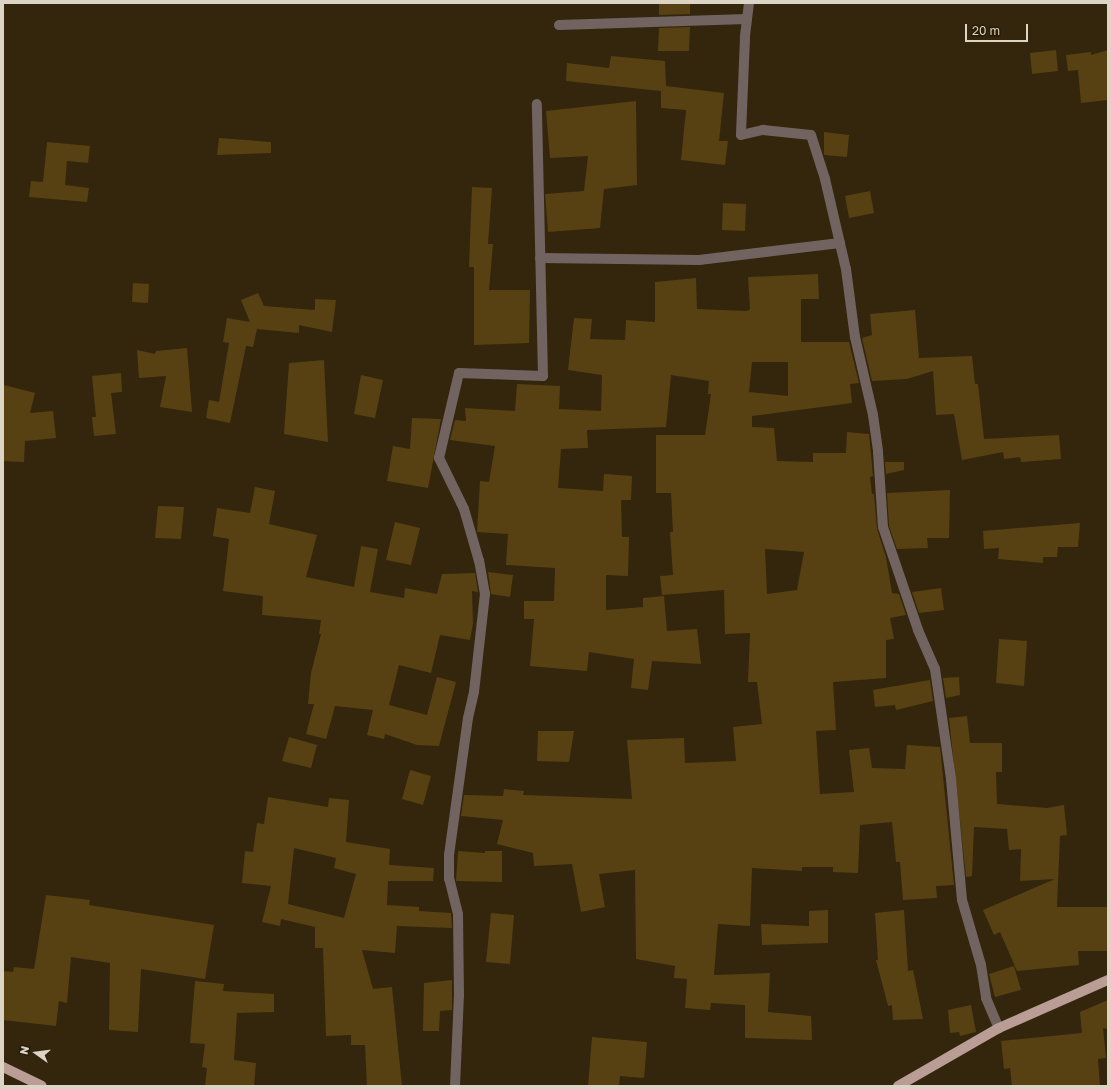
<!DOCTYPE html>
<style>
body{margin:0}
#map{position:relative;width:1111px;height:1089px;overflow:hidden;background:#33260d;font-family:"Golos Text",sans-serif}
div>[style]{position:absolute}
.building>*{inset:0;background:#574113}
.minor>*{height:10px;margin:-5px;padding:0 5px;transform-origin:5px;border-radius:5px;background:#71635f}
.major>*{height:10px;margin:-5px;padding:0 5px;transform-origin:5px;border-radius:5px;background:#ba9d95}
span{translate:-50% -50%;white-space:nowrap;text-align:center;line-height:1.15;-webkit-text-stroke:4px #291c04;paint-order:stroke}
.frame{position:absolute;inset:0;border:4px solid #dcd4c5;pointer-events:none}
.north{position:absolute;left:16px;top:1033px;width:40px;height:40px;-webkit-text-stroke:3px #291c04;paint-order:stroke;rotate:284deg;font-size:11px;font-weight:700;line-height:16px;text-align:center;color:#dcd4c5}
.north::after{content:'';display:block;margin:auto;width:14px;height:18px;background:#dcd4c5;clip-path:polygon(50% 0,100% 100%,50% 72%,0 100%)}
.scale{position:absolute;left:965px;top:24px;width:63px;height:18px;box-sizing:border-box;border:2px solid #dcd4c5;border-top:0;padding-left:5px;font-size:12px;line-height:14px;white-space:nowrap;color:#dcd4c5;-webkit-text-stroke:3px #291c04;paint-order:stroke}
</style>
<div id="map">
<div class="building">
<div style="clip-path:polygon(659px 3px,690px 3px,690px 14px,659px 15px)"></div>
<div style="clip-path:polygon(690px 27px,689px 51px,658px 51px,659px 28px)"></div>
<div style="clip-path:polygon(1056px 50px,1058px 71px,1032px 74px,1030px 53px)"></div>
<div style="clip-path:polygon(1108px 50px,1108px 100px,1081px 103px,1078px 70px,1068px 71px,1066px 55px,1091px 52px,1091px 55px)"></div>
<div style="clip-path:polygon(611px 56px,665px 61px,666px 86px,724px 93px,719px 141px,728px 141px,725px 165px,681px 160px,686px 110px,661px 108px,661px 91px,566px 81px,567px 63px,609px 68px)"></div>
<div style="clip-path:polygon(636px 101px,637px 185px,604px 189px,600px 228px,548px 232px,545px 194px,584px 191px,588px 156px,550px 158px,546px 111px)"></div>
<div style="clip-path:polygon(824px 132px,849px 135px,847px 157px,824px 155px)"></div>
<div style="clip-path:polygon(219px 138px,271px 142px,271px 153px,217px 155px)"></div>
<div style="clip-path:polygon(47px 142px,90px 146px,88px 163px,67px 161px,65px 185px,89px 188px,87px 202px,29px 197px,31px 181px,43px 182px)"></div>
<div style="clip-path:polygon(472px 187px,492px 188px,488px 244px,493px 244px,489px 290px,530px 290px,529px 343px,474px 345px,474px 267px,469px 267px)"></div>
<div style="clip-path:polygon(870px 191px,874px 213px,849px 218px,845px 196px)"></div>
<div style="clip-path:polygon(723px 203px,746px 204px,745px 231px,722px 230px)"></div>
<div style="clip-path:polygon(evenodd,818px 274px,819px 299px,801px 299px,801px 342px,849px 342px,859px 383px,850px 384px,852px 403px,752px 416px,752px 427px,774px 428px,777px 461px,813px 462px,813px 453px,846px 453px,847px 432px,869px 434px,873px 476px,870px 477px,872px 494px,874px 494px,877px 529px,886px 557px,892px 593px,899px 594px,906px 615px,890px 618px,894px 639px,886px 640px,886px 678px,833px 682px,836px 730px,816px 731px,820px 794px,854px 792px,849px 750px,869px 748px,872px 768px,905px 769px,907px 745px,940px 747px,954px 885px,936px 886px,937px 898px,903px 900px,900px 862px,896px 862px,892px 822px,860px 825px,858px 873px,833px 872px,833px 867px,802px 867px,802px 871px,752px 868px,750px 926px,718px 924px,714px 975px,770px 973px,768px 1012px,811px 1016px,812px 1040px,745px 1038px,745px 1005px,711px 1003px,710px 1010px,685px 1008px,687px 979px,674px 978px,675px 966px,636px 959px,635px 870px,599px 874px,605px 907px,581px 912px,572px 864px,534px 866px,533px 853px,497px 844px,503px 820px,461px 816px,464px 795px,503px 796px,504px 789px,524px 791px,523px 795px,632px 799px,627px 740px,684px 738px,685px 763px,736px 761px,733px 727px,762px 724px,757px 682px,748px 682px,750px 633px,725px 634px,724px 590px,662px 595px,660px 576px,673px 575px,670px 532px,673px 532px,671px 493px,656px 493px,656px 435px,705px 435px,711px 394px,708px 394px,709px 381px,671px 375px,666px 427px,587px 430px,588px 448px,561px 449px,558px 488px,603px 491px,604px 474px,632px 476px,631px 500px,621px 500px,622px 537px,629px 537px,628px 576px,606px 575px,606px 610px,643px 607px,643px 598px,664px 596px,667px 631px,697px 629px,701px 664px,652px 661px,648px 690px,631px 688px,634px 659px,589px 652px,587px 671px,530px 666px,534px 619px,524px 619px,524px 601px,554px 601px,555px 568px,506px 565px,508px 534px,477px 532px,480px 481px,489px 482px,495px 446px,450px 440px,455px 420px,466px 421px,465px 408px,515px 411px,517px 384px,560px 386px,559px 409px,601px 411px,602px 375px,568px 370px,574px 318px,592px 319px,590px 339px,625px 340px,626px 320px,655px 322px,655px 282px,696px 278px,697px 309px,747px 311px,750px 309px,748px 277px,818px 274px,752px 362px,788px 362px,788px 396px,749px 392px,752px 362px,818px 274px,765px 549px,804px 552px,797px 590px,767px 594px,765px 549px)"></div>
<div style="clip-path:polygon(133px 283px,149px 284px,148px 303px,132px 302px)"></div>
<div style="clip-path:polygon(258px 293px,264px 306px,315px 310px,315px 299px,336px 300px,332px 332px,299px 325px,299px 333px,257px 329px,253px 347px,246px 346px,230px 423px,206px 418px,209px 400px,219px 402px,229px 343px,223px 342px,227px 318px,250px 322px,241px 300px)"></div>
<div style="clip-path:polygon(915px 310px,919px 358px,972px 356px,975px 384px,978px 384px,984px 439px,1059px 435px,1061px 459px,1021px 462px,1020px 457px,1004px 459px,1003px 452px,962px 460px,954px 414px,936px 415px,933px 371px,907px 379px,872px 381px,862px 338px,872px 335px,870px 314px)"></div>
<div style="clip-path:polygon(187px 348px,192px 412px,160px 407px,166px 376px,139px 378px,137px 350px,155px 354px,156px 351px)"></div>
<div style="clip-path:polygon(324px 360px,328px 442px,284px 434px,289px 363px)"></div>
<div style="clip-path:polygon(121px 373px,122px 392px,111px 393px,116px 434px,94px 436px,92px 417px,96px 417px,92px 376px)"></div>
<div style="clip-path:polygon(361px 375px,383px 380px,375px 418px,354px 414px)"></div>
<div style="clip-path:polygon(4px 385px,35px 393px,30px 413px,53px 411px,56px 438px,25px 441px,24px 462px,3px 461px)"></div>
<div style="clip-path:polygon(412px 418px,441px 419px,428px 488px,387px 481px,393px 446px,410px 449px)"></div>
<div style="clip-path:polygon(885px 462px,904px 462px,904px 470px,886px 474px)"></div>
<div style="clip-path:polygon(255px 487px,275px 491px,269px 524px,317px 535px,306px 577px,354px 587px,361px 546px,378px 549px,370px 592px,404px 598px,405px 588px,437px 594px,442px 574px,475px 573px,478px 592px,472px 591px,473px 624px,470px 640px,440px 635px,431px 673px,399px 665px,389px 705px,427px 715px,437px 677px,456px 682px,439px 746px,417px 745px,385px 734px,384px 739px,367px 735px,373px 710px,335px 706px,326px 739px,306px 734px,314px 704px,308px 704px,311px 673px,321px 634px,319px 634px,321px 620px,262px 615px,263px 596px,223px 591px,229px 539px,213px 536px,217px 508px,250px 513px)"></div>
<div style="clip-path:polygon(950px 490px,949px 538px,927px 538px,928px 548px,897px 549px,889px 526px,887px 493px)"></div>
<div style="clip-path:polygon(158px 506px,184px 507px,181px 539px,155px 538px)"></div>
<div style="clip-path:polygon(395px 522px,420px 528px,411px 565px,386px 560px)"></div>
<div style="clip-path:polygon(1080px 523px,1078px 547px,1058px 547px,1057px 557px,1043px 557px,1043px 563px,998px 559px,999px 548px,984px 549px,983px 531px)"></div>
<div style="clip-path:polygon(488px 572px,513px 575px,510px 597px,491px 594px)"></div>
<div style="clip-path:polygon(941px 588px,944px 610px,919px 613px,912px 592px)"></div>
<div style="clip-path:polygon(999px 639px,1027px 641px,1024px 686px,996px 683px)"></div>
<div style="clip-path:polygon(959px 677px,960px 695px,946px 698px,943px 678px)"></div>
<div style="clip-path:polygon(930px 680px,933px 701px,896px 710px,895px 705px,875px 707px,873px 690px)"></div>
<div style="clip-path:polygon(967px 716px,970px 743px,1002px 743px,1002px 772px,996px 772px,997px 804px,1047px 808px,1064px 805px,1067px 835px,1060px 836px,1057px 907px,1108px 907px,1108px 951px,1078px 951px,1079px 965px,1017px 971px,1000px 932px,994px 935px,983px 910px,1055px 879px,1020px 881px,1021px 849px,1009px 850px,1007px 829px,974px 827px,972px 876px,966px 877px,949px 718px)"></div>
<div style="clip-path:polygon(538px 731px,574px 731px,569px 762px,537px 761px)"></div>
<div style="clip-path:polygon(289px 737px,317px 745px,311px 768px,282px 761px)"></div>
<div style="clip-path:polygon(410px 770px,431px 776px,423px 805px,402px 799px)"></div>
<div style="clip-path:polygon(evenodd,268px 797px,328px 807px,329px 798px,349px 800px,346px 842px,390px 849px,389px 865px,434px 868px,433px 881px,388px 881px,387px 905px,419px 907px,419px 911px,451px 913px,452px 928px,397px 926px,395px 953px,362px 950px,373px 989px,392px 987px,402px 1086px,367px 1086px,365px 1045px,351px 1045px,351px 1035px,326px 1036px,323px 948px,315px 948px,315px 927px,281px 919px,280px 926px,262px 922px,271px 886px,242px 883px,245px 851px,253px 852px,257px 823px,264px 824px,268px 797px,294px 848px,336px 858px,334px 868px,356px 874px,344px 918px,288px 904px,294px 848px)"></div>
<div style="clip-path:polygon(458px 851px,485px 853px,485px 851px,502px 851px,502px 882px,456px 881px)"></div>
<div style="clip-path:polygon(46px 895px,90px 900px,89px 905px,214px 925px,205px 979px,141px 969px,138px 1032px,109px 1030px,110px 963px,71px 957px,67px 1003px,59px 1001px,56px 1026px,3px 1020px,3px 971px,13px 972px,14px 967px,34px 969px)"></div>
<div style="clip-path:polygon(828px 910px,828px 943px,762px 945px,761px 924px,809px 926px,809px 911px)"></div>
<div style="clip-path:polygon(904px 910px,908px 971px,913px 970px,923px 1019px,893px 1020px,892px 1005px,888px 1006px,876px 960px,878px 960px,875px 913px)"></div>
<div style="clip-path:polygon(491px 913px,514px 915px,510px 964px,486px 962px)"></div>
<div style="clip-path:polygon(1014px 966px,1021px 990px,995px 997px,989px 974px)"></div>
<div style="clip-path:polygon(452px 980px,452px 1010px,440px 1011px,439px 1031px,423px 1031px,424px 983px)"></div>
<div style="clip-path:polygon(195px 981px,224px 984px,223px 991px,274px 994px,274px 1012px,237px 1013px,234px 1060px,256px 1063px,254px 1086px,205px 1086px,207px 1068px,202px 1067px,205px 1044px,190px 1043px)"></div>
<div style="clip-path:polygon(1108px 1000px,1108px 1029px,1103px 1028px,1106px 1058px,1098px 1059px,1100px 1086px,1012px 1086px,1010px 1068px,1004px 1069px,1001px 1041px,1082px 1033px,1080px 1012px)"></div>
<div style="clip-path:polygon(971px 1005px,976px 1032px,960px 1036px,959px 1032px,950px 1033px,948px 1010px)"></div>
<div style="clip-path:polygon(592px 1037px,647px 1042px,644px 1078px,620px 1076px,619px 1086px,588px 1086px)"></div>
</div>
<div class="minor">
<div style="left:749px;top:3px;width:35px;rotate:97deg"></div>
<div style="left:745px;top:38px;width:97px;rotate:92.4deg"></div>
<div style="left:741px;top:135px;width:23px;rotate:-13deg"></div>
<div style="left:763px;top:130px;width:48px;rotate:5.9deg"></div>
<div style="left:811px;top:135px;width:46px;rotate:72.3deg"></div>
<div style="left:825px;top:179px;width:92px;rotate:76.9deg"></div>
<div style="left:846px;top:269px;width:69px;rotate:82.5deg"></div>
<div style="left:855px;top:337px;width:80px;rotate:77deg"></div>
<div style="left:873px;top:415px;width:37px;rotate:82deg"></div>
<div style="left:878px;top:452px;width:75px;rotate:86.2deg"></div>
<div style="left:883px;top:527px;width:109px;rotate:71.2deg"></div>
<div style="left:918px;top:630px;width:43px;rotate:66.4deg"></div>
<div style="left:935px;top:669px;width:111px;rotate:81.7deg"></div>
<div style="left:951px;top:779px;width:121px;rotate:84.8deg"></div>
<div style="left:962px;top:900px;width:68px;rotate:73.7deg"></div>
<div style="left:981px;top:965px;width:33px;rotate:81deg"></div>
<div style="left:986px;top:998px;width:33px;rotate:67deg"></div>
<div style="left:559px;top:25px;width:188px;rotate:-1.8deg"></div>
<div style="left:540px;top:258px;width:159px;rotate:0.7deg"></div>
<div style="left:699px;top:260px;width:142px;rotate:-6.9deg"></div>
<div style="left:455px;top:1086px;width:90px;rotate:-87.5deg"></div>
<div style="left:459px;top:996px;width:82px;rotate:-90.7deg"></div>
<div style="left:458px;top:914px;width:36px;rotate:-104deg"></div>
<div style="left:449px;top:879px;width:24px;rotate:-90deg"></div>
<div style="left:449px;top:855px;width:138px;rotate:-82.1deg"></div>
<div style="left:468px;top:718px;width:27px;rotate:-77deg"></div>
<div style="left:474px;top:692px;width:99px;rotate:-83.6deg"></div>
<div style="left:485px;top:594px;width:34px;rotate:-100deg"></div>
<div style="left:479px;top:561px;width:54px;rotate:-106.1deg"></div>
<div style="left:464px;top:509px;width:57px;rotate:-116.1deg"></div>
<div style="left:439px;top:458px;width:87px;rotate:-76.8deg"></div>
<div style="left:459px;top:373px;width:84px;rotate:2deg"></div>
<div style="left:543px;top:376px;width:272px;rotate:-91.3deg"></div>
</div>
<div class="major">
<div style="left:3px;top:1067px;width:43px;rotate:26deg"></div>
<div style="left:898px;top:1086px;width:116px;rotate:-29.9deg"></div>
<div style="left:999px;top:1028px;width:119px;rotate:-23.8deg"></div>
</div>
<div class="frame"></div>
<div class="north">N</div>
<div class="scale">20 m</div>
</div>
